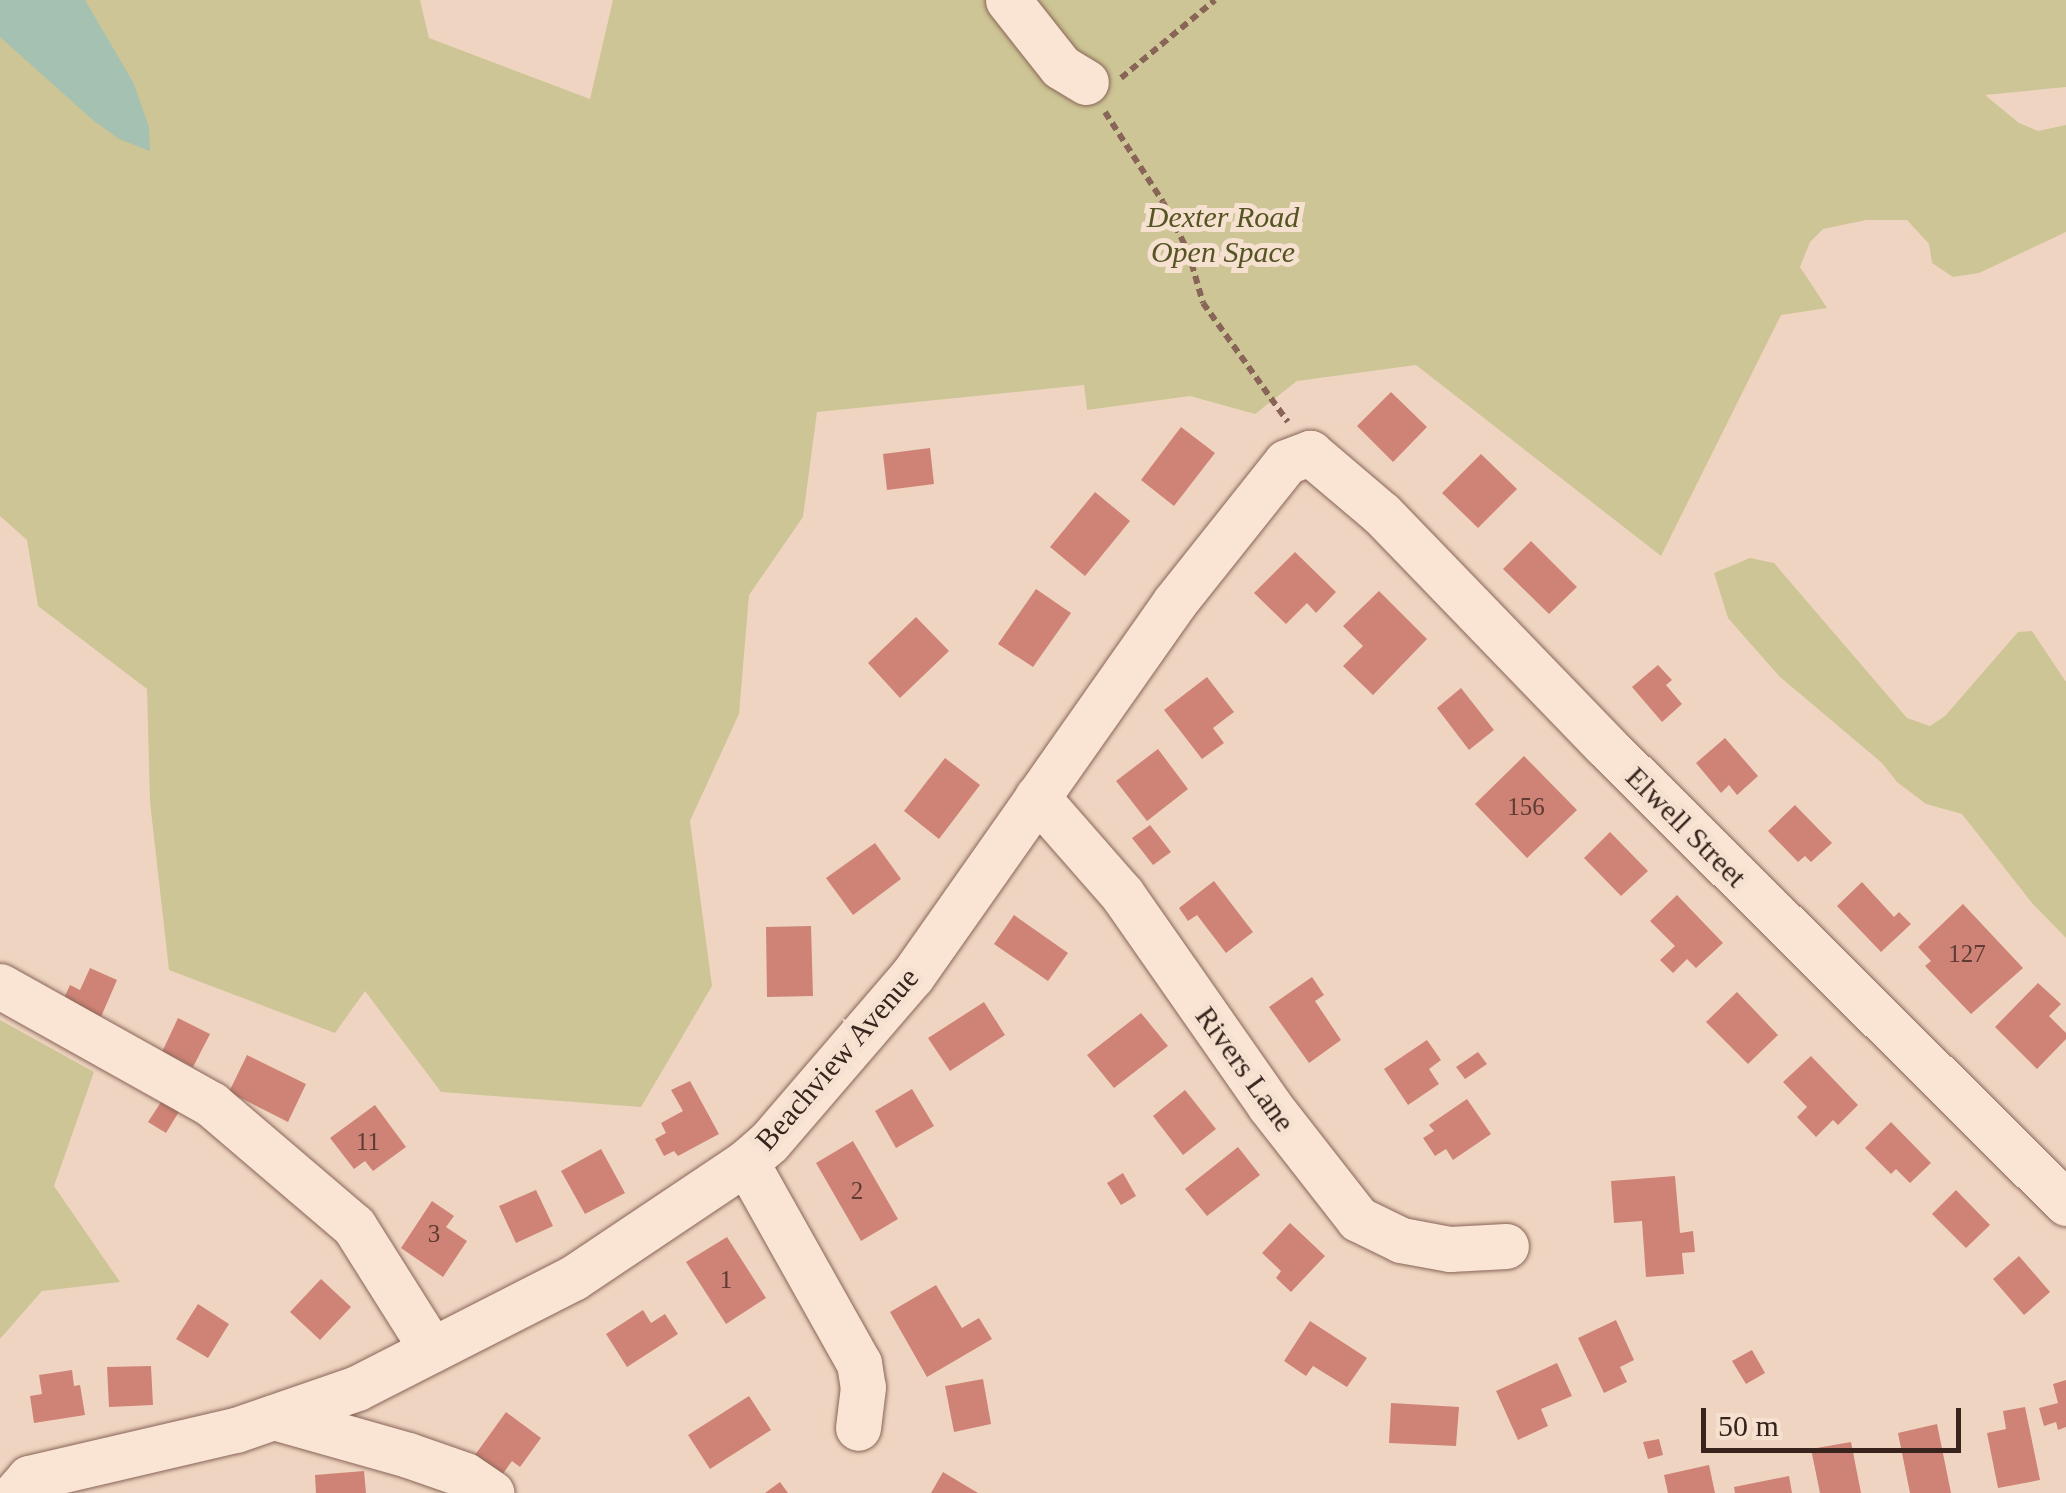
<!DOCTYPE html>
<style>
body{margin:0}
#map{position:relative;width:2066px;height:1493px;overflow:hidden;background:#efd5c1;font-family:"Times New Roman",serif}
div>[style]{position:absolute}
.green>*{inset:0;background:#cdc595}
.water>*{inset:0;background:#a4c1b1}
.building>*{inset:0;background:#ce8376}
.path>*{height:6px;margin-top:-3px;transform-origin:0;background:repeating-linear-gradient(90deg,#896558 0 8px,transparent 0 13px)}
.roads{filter:drop-shadow(0 0 2px #896558) drop-shadow(0 0 2px #896558)}
.minor>*{height:45px;margin:-22.5px;padding:0 22.5px;transform-origin:22.5px;border-radius:22.5px;background:#fae4d4}
span{translate:-50% -50%;white-space:nowrap;text-align:center;line-height:1.15;-webkit-text-stroke:10px #f6e1d1;paint-order:stroke}
.number-label{font-size:25px;color:#5e3b33}
.number-label span{-webkit-text-stroke-width:0}
.park-label{font-size:30px;color:#555423;font-style:italic}
.street-label{font-size:30px;color:#38231d}
.scale{position:absolute;left:1701px;top:1408px;width:260px;height:45px;box-sizing:border-box;border:5px solid #38231d;border-top:0;padding-left:12px;font-size:30px;line-height:35px;white-space:nowrap;color:#38231d;-webkit-text-stroke:8px #f6e1d1;paint-order:stroke}
</style>
<div id="map">
<div class="green">
<div style="clip-path:polygon(0 0,420px 0,429px 38px,590px 99px,613px 0,2066px 0,2066px 87px,1985px 95px,2019px 123px,2038px 131px,2066px 125px,2066px 232px,1979px 273px,1953px 277px,1932px 263px,1929px 244px,1907px 220px,1866px 220px,1823px 229px,1810px 242px,1800px 267px,1827px 308px,1781px 315px,1661px 556px,1416px 365px,1297px 381px,1255px 414px,1190px 396px,1087px 410px,1084px 385px,817px 412px,803px 517px,749px 595px,739px 714px,690px 821px,712px 986px,641px 1107px,441px 1092px,365px 991px,335px 1033px,169px 970px,150px 802px,147px 689px,38px 606px,27px 540px,0 516px)"></div>
<div style="clip-path:polygon(1750px 558px,1774px 563px,1907px 718px,1930px 726px,1945px 716px,2018px 632px,2032px 631px,2066px 682px,2066px 938px,2032px 903px,1962px 814px,1926px 804px,1897px 782px,1882px 763px,1779px 676px,1728px 618px,1714px 573px)"></div>
<div style="clip-path:polygon(0 1020px,94px 1072px,54px 1186px,120px 1282px,42px 1291px,0 1339px)"></div>
</div>
<div class="water">
<div style="clip-path:polygon(0 0,85px 0,133px 82px,149px 127px,150px 151px,119px 139px,94px 121px,0 37px)"></div>
</div>
<div class="building">
<div style="clip-path:polygon(1391px 392px,1427px 427px,1393px 462px,1357px 426px)"></div>
<div style="clip-path:polygon(1181px 427px,1215px 453px,1174px 506px,1141px 480px)"></div>
<div style="clip-path:polygon(930px 448px,934px 484px,887px 490px,883px 454px)"></div>
<div style="clip-path:polygon(1481px 454px,1517px 489px,1478px 528px,1442px 493px)"></div>
<div style="clip-path:polygon(1095px 492px,1130px 521px,1085px 576px,1050px 547px)"></div>
<div style="clip-path:polygon(1531px 541px,1577px 587px,1549px 614px,1503px 569px)"></div>
<div style="clip-path:polygon(1295px 552px,1336px 592px,1316px 613px,1307px 603px,1286px 624px,1254px 593px)"></div>
<div style="clip-path:polygon(1036px 589px,1071px 613px,1033px 667px,998px 644px)"></div>
<div style="clip-path:polygon(1379px 591px,1427px 639px,1373px 695px,1343px 666px,1363px 646px,1343px 626px)"></div>
<div style="clip-path:polygon(916px 617px,949px 651px,900px 698px,868px 663px)"></div>
<div style="clip-path:polygon(1658px 665px,1672px 680px,1666px 685px,1682px 704px,1662px 722px,1632px 687px)"></div>
<div style="clip-path:polygon(1207px 677px,1234px 712px,1213px 728px,1224px 743px,1202px 759px,1164px 710px)"></div>
<div style="clip-path:polygon(1461px 688px,1494px 730px,1469px 750px,1437px 708px)"></div>
<div style="clip-path:polygon(1725px 738px,1758px 776px,1737px 795px,1729px 785px,1721px 793px,1696px 763px)"></div>
<div style="clip-path:polygon(1158px 749px,1188px 789px,1147px 821px,1116px 781px)"></div>
<div style="clip-path:polygon(1524px 756px,1577px 810px,1527px 858px,1475px 804px)"></div>
<div style="clip-path:polygon(945px 758px,980px 785px,939px 839px,904px 811px)"></div>
<div style="clip-path:polygon(1795px 805px,1832px 843px,1811px 862px,1805px 856px,1798px 862px,1768px 831px)"></div>
<div style="clip-path:polygon(1150px 825px,1171px 852px,1153px 865px,1132px 838px)"></div>
<div style="clip-path:polygon(1610px 832px,1648px 871px,1621px 896px,1584px 858px)"></div>
<div style="clip-path:polygon(875px 843px,901px 879px,853px 915px,826px 878px)"></div>
<div style="clip-path:polygon(1214px 881px,1253px 932px,1226px 953px,1197px 915px,1188px 921px,1179px 908px)"></div>
<div style="clip-path:polygon(1862px 882px,1894px 917px,1899px 912px,1911px 924px,1881px 952px,1837px 906px)"></div>
<div style="clip-path:polygon(1677px 895px,1723px 943px,1696px 968px,1687px 959px,1673px 973px,1660px 960px,1675px 946px,1650px 921px)"></div>
<div style="clip-path:polygon(1963px 904px,2023px 968px,1971px 1014px,1925px 966px,1931px 961px,1918px 947px)"></div>
<div style="clip-path:polygon(1014px 915px,1068px 953px,1048px 981px,994px 944px)"></div>
<div style="clip-path:polygon(811px 926px,813px 996px,767px 997px,766px 927px)"></div>
<div style="clip-path:polygon(90px 968px,117px 980px,97px 1026px,59px 1009px,70px 985px,80px 990px)"></div>
<div style="clip-path:polygon(1312px 977px,1324px 995px,1315px 1001px,1341px 1040px,1309px 1063px,1269px 1007px)"></div>
<div style="clip-path:polygon(2038px 983px,2061px 1004px,2049px 1016px,2066px 1033px,2066px 1039px,2037px 1069px,1995px 1027px)"></div>
<div style="clip-path:polygon(1737px 992px,1778px 1035px,1748px 1064px,1706px 1022px)"></div>
<div style="clip-path:polygon(984px 1002px,1005px 1035px,950px 1071px,928px 1038px)"></div>
<div style="clip-path:polygon(1141px 1013px,1168px 1046px,1114px 1088px,1087px 1055px)"></div>
<div style="clip-path:polygon(178px 1018px,210px 1034px,193px 1067px,162px 1052px)"></div>
<div style="clip-path:polygon(1427px 1040px,1441px 1060px,1429px 1069px,1439px 1084px,1408px 1105px,1384px 1069px)"></div>
<div style="clip-path:polygon(1478px 1052px,1487px 1064px,1465px 1079px,1456px 1067px)"></div>
<div style="clip-path:polygon(247px 1055px,306px 1084px,288px 1122px,229px 1092px)"></div>
<div style="clip-path:polygon(1811px 1056px,1858px 1105px,1838px 1125px,1833px 1120px,1816px 1137px,1797px 1117px,1807px 1107px,1783px 1082px)"></div>
<div style="clip-path:polygon(690px 1081px,719px 1134px,678px 1156px,674px 1151px,664px 1156px,655px 1139px,666px 1133px,661px 1123px,683px 1111px,671px 1090px)"></div>
<div style="clip-path:polygon(912px 1089px,934px 1126px,896px 1148px,875px 1111px)"></div>
<div style="clip-path:polygon(1185px 1090px,1216px 1129px,1183px 1155px,1153px 1116px)"></div>
<div style="clip-path:polygon(163px 1099px,180px 1110px,166px 1133px,148px 1122px)"></div>
<div style="clip-path:polygon(1467px 1099px,1491px 1134px,1453px 1160px,1446px 1149px,1435px 1156px,1423px 1138px,1434px 1131px,1429px 1125px)"></div>
<div style="clip-path:polygon(375px 1105px,406px 1147px,373px 1171px,365px 1161px,354px 1169px,330px 1138px)"></div>
<div style="clip-path:polygon(1891px 1122px,1931px 1163px,1910px 1183px,1896px 1169px,1891px 1174px,1865px 1148px)"></div>
<div style="clip-path:polygon(853px 1141px,898px 1219px,861px 1241px,816px 1163px)"></div>
<div style="clip-path:polygon(1238px 1147px,1260px 1175px,1207px 1216px,1185px 1189px)"></div>
<div style="clip-path:polygon(601px 1149px,625px 1193px,585px 1214px,561px 1171px)"></div>
<div style="clip-path:polygon(1123px 1173px,1136px 1196px,1121px 1205px,1107px 1183px)"></div>
<div style="clip-path:polygon(1675px 1176px,1680px 1233px,1693px 1231px,1695px 1252px,1682px 1253px,1684px 1274px,1646px 1277px,1642px 1221px,1614px 1223px,1611px 1181px)"></div>
<div style="clip-path:polygon(536px 1190px,553px 1226px,516px 1243px,499px 1206px)"></div>
<div style="clip-path:polygon(1956px 1190px,1990px 1225px,1966px 1248px,1932px 1214px)"></div>
<div style="clip-path:polygon(432px 1201px,454px 1216px,446px 1227px,467px 1241px,443px 1277px,401px 1248px)"></div>
<div style="clip-path:polygon(1290px 1223px,1325px 1256px,1291px 1292px,1276px 1278px,1281px 1271px,1262px 1253px)"></div>
<div style="clip-path:polygon(727px 1237px,766px 1298px,726px 1324px,686px 1262px)"></div>
<div style="clip-path:polygon(2019px 1256px,2050px 1292px,2024px 1315px,1993px 1279px)"></div>
<div style="clip-path:polygon(321px 1279px,351px 1307px,320px 1340px,290px 1312px)"></div>
<div style="clip-path:polygon(936px 1285px,962px 1328px,979px 1318px,992px 1339px,927px 1377px,890px 1312px)"></div>
<div style="clip-path:polygon(198px 1304px,229px 1324px,208px 1358px,176px 1339px)"></div>
<div style="clip-path:polygon(643px 1310px,651px 1323px,665px 1314px,678px 1334px,627px 1367px,606px 1334px)"></div>
<div style="clip-path:polygon(1616px 1320px,1634px 1360px,1620px 1367px,1627px 1382px,1604px 1393px,1578px 1338px)"></div>
<div style="clip-path:polygon(1310px 1321px,1367px 1358px,1347px 1387px,1313px 1366px,1306px 1376px,1284px 1361px)"></div>
<div style="clip-path:polygon(1752px 1350px,1765px 1373px,1746px 1384px,1732px 1361px)"></div>
<div style="clip-path:polygon(1557px 1363px,1572px 1396px,1541px 1409px,1548px 1426px,1518px 1440px,1496px 1391px)"></div>
<div style="clip-path:polygon(151px 1366px,153px 1405px,109px 1407px,107px 1367px)"></div>
<div style="clip-path:polygon(72px 1370px,74px 1386px,80px 1385px,85px 1415px,34px 1423px,30px 1396px,42px 1394px,39px 1375px)"></div>
<div style="clip-path:polygon(983px 1379px,991px 1424px,954px 1432px,945px 1386px)"></div>
<div style="clip-path:polygon(2066px 1380px,2066px 1427px,2058px 1430px,2056px 1422px,2044px 1426px,2039px 1408px,2058px 1403px,2053px 1384px)"></div>
<div style="clip-path:polygon(749px 1396px,771px 1430px,710px 1469px,688px 1435px)"></div>
<div style="clip-path:polygon(1391px 1403px,1459px 1407px,1456px 1446px,1389px 1443px)"></div>
<div style="clip-path:polygon(2025px 1407px,2040px 1480px,1998px 1488px,1987px 1433px,2006px 1429px,2003px 1411px)"></div>
<div style="clip-path:polygon(506px 1412px,541px 1438px,520px 1467px,512px 1461px,502px 1475px,475px 1455px)"></div>
<div style="clip-path:polygon(1937px 1424px,1951px 1493px,1910px 1493px,1898px 1433px)"></div>
<div style="clip-path:polygon(1659px 1439px,1663px 1455px,1648px 1459px,1643px 1442px)"></div>
<div style="clip-path:polygon(1851px 1442px,1861px 1493px,1820px 1493px,1811px 1449px)"></div>
<div style="clip-path:polygon(1709px 1465px,1715px 1493px,1668px 1493px,1664px 1475px)"></div>
<div style="clip-path:polygon(364px 1471px,366px 1493px,316px 1493px,315px 1475px)"></div>
<div style="clip-path:polygon(943px 1472px,978px 1493px,931px 1493px)"></div>
<div style="clip-path:polygon(1789px 1476px,1792px 1493px,1735px 1493px,1734px 1487px)"></div>
<div style="clip-path:polygon(780px 1482px,788px 1493px,765px 1493px)"></div>
</div>
<div class="path">
<div style="left:1121px;top:78px;width:122px;rotate:-39.7deg"></div>
<div style="left:1105px;top:112px;width:107px;rotate:57.2deg"></div>
<div style="left:1163px;top:202px;width:55px;rotate:63deg"></div>
<div style="left:1188px;top:251px;width:54px;rotate:73.9deg"></div>
<div style="left:1203px;top:303px;width:146px;rotate:54.5deg"></div>
</div>
<div class="roads">
<div class="minor">
<div style="left:1008px;top:0;width:85px;rotate:51.7deg"></div>
<div style="left:1061px;top:67px;width:29px;rotate:31deg"></div>
<div style="left:1037px;top:797px;width:129px;rotate:48.8deg"></div>
<div style="left:1122px;top:894px;width:257px;rotate:55.1deg"></div>
<div style="left:1269px;top:1105px;width:145px;rotate:52deg"></div>
<div style="left:1358px;top:1219px;width:48px;rotate:26deg"></div>
<div style="left:1401px;top:1240px;width:50px;rotate:10.4deg"></div>
<div style="left:1450px;top:1249px;width:56px;rotate:-3.1deg"></div>
<div style="left:0;top:986px;width:242px;rotate:29.2deg"></div>
<div style="left:211px;top:1104px;width:188px;rotate:40.5deg"></div>
<div style="left:354px;top:1226px;width:146px;rotate:57.8deg"></div>
<div style="left:746px;top:1162px;width:231px;rotate:60.7deg"></div>
<div style="left:859px;top:1363px;width:24px;rotate:81deg"></div>
<div style="left:863px;top:1387px;width:41px;rotate:97deg"></div>
<div style="left:274px;top:1417px;width:139px;rotate:15.8deg"></div>
<div style="left:408px;top:1455px;width:60px;rotate:19.3deg"></div>
<div style="left:465px;top:1475px;width:32px;rotate:34deg"></div>
<div style="left:16px;top:1493px;width:20px;rotate:-49deg"></div>
<div style="left:29px;top:1478px;width:212px;rotate:-13.1deg"></div>
<div style="left:236px;top:1430px;width:128px;rotate:-19.1deg"></div>
<div style="left:357px;top:1388px;width:242px;rotate:-27deg"></div>
<div style="left:573px;top:1278px;width:208px;rotate:-33.8deg"></div>
<div style="left:746px;top:1162px;width:30px;rotate:-41deg"></div>
<div style="left:769px;top:1142px;width:219px;rotate:-49.3deg"></div>
<div style="left:912px;top:976px;width:456px;rotate:-54.9deg"></div>
<div style="left:1174px;top:603px;width:180px;rotate:-51.5deg"></div>
<div style="left:1286px;top:462px;width:26px;rotate:-21deg"></div>
<div style="left:1310px;top:453px;width:94px;rotate:40.3deg"></div>
<div style="left:1382px;top:514px;width:321px;rotate:46deg"></div>
<div style="left:1605px;top:745px;width:650px;rotate:44.81deg"></div>
</div>
</div>
<div class="number-label">
<span style="left:1526px;top:807px">156</span>
<span style="left:1967px;top:954px">127</span>
<span style="left:368px;top:1142px">11</span>
<span style="left:857px;top:1191px">2</span>
<span style="left:434px;top:1234px">3</span>
<span style="left:726px;top:1280px">1</span>
</div>
<div class="park-label">
<span style="left:1223px;top:234px">Dexter Road<br>Open Space</span>
</div>
<div class="street-label">
<span style="left:1686px;top:827px;rotate:45deg">Elwell Street</span>
<span style="left:837px;top:1059px;rotate:-49deg">Beachview Avenue</span>
<span style="left:1245px;top:1069px;rotate:54deg">Rivers Lane</span>
</div>
<div class="scale">50 m</div>
</div>
